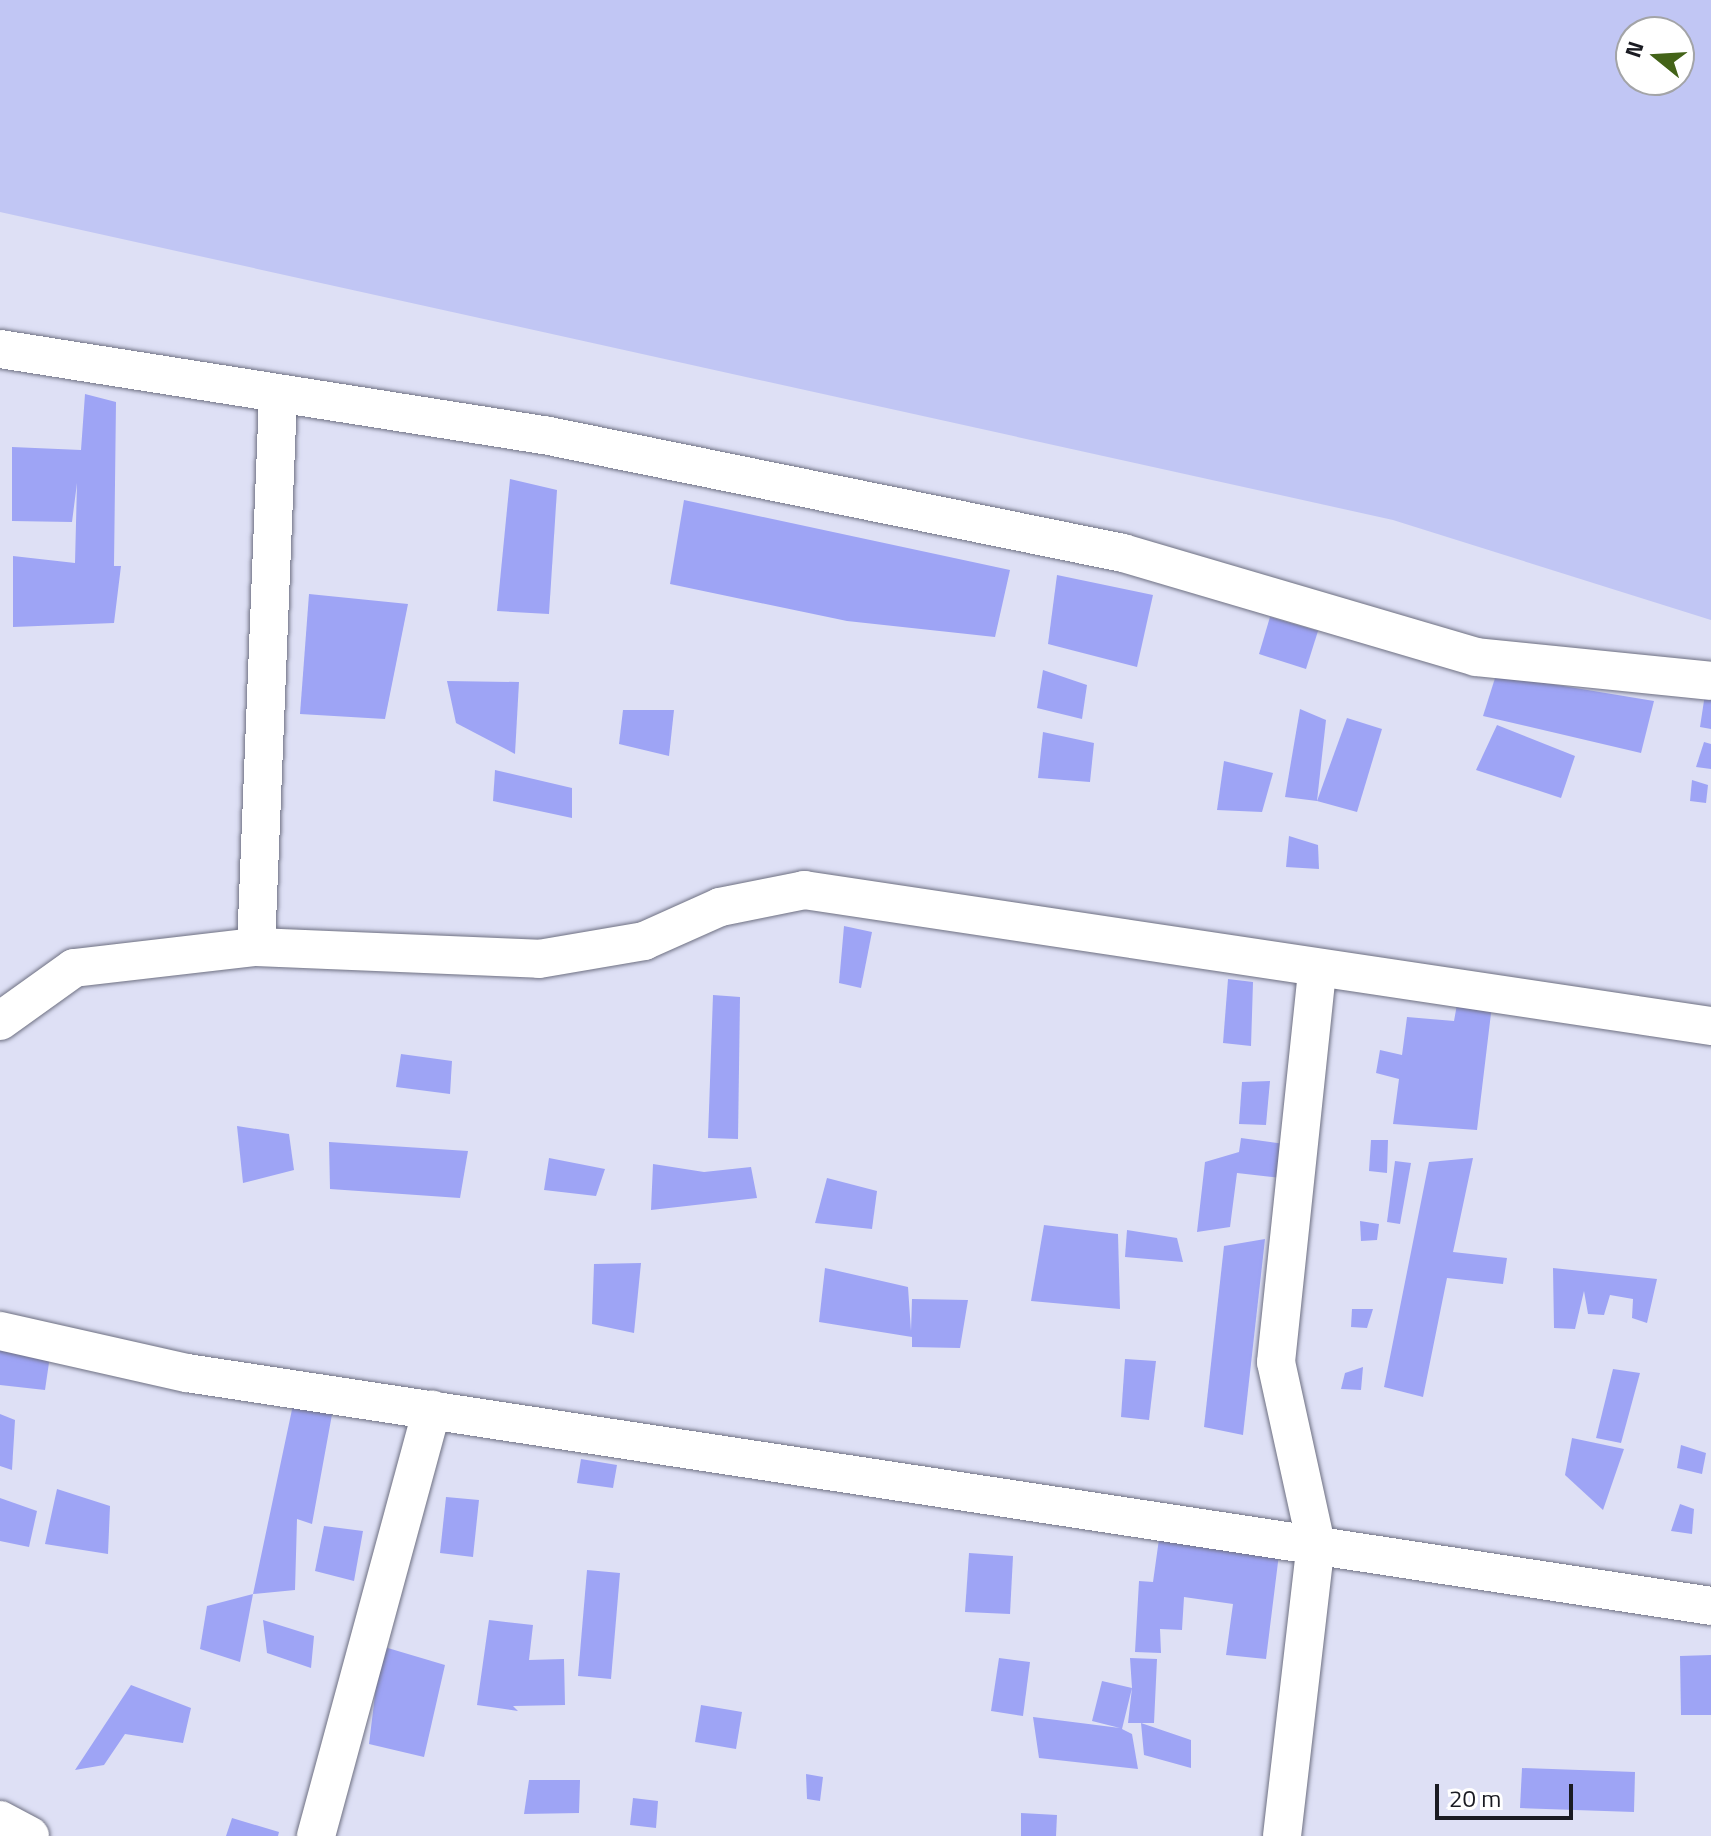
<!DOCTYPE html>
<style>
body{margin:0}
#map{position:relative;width:1711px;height:1836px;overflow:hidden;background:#dee0f5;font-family:"Titillium Web",sans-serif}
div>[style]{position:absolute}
.green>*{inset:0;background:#c1c6f4}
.building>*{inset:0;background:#9ea4f5}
.roads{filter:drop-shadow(0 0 2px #6e7082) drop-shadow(0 0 2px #6e7082)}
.street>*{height:38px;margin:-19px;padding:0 19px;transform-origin:19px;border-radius:19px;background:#fff}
span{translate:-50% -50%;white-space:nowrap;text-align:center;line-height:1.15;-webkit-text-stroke:6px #fff;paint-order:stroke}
.north{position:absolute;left:1615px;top:16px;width:80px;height:80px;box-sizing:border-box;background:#fff;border:2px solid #a3a4a7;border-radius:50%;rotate:288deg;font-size:22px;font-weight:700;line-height:32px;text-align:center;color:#1a1b22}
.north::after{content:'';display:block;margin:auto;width:28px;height:36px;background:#436318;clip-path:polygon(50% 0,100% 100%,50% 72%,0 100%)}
.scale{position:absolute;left:1435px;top:1784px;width:138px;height:36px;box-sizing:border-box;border:4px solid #1a1b22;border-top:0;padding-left:10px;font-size:24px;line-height:28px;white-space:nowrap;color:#1a1b22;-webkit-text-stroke:6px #fff;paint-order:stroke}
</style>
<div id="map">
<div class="green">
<div style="clip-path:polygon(evenodd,0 0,1711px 0,1711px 620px,1393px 520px,0 212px,0 0,1631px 32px,1679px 32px,1679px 80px,1631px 80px,1631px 32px)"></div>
</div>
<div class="building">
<div style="clip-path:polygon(85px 394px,116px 402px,114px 566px,121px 566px,114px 623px,13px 627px,13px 556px,75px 563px,77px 483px,72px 522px,12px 521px,12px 447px,81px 450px)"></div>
<div style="clip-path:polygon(510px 479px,557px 490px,549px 614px,497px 611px)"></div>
<div style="clip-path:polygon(684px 500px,1010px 570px,995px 637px,847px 621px,670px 584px)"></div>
<div style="clip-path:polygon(1057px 575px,1153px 595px,1137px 667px,1048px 644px)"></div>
<div style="clip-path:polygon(309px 594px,408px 604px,385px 719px,300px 714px)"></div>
<div style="clip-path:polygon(1270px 617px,1318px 631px,1306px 669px,1259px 654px)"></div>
<div style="clip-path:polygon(1043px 670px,1087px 685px,1082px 719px,1037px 708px)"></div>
<div style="clip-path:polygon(1496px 675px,1654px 701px,1641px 753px,1483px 716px)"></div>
<div style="clip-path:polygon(447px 681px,519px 682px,515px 754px,456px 723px)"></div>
<div style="clip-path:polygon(1705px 694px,1711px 695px,1711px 729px,1700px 727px)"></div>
<div style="clip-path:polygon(1300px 709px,1326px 720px,1317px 801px,1285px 797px)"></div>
<div style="clip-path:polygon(623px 710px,674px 710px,669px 756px,619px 744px)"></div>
<div style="clip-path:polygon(1347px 718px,1382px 729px,1357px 812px,1317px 801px)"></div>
<div style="clip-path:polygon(1497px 725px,1575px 756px,1561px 798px,1476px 770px)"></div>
<div style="clip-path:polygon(1043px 732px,1094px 743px,1090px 782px,1038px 778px)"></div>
<div style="clip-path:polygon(1704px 742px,1711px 744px,1711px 769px,1696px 767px)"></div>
<div style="clip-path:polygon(1224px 761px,1273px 773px,1262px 812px,1217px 810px)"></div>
<div style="clip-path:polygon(495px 770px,572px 788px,572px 818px,493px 801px)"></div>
<div style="clip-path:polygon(1692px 780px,1708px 785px,1706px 803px,1690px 801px)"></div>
<div style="clip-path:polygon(1289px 836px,1318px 845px,1319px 869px,1286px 867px)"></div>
<div style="clip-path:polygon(844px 926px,872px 932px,861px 988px,839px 983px)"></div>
<div style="clip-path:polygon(1228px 979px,1253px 982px,1251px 1046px,1223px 1043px)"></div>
<div style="clip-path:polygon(713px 995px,740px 997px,738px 1139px,708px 1138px)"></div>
<div style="clip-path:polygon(1458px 999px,1492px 1005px,1477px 1130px,1393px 1124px,1399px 1079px,1376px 1073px,1380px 1050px,1402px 1055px,1407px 1017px,1454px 1021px)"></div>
<div style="clip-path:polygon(401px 1054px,452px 1061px,450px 1094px,396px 1087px)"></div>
<div style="clip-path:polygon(1270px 1081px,1266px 1125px,1239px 1124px,1242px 1082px)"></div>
<div style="clip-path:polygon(237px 1126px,289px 1134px,294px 1170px,243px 1183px)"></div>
<div style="clip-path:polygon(1241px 1138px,1292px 1145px,1291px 1179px,1237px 1173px,1230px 1227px,1197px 1232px,1205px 1162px,1239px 1152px)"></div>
<div style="clip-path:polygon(1371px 1140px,1388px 1140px,1387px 1173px,1369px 1171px)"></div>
<div style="clip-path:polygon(329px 1142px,468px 1151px,460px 1198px,330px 1189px)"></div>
<div style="clip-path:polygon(549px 1158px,605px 1169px,596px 1196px,544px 1190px)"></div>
<div style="clip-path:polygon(1473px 1158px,1453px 1252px,1507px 1258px,1503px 1284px,1447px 1278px,1423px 1397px,1384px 1387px,1429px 1162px)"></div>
<div style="clip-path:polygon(1395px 1161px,1411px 1163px,1400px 1224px,1387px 1222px)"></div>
<div style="clip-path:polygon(653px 1164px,704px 1172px,751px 1167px,757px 1198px,651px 1210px)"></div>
<div style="clip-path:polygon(827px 1178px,877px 1191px,872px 1229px,815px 1223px)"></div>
<div style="clip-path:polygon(1360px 1221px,1379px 1224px,1377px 1240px,1361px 1241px)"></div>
<div style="clip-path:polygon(1044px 1225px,1118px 1234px,1120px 1309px,1031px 1301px)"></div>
<div style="clip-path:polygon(1127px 1230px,1177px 1238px,1183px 1262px,1125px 1257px)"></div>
<div style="clip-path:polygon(1265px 1239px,1243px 1435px,1204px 1427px,1224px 1246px)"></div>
<div style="clip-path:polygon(641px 1263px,634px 1333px,592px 1324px,594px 1264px)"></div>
<div style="clip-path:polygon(825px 1268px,908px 1287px,911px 1331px,912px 1299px,968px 1300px,960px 1348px,912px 1347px,912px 1337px,819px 1322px)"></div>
<div style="clip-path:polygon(1553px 1268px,1657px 1279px,1647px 1323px,1632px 1318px,1633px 1299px,1610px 1295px,1604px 1315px,1588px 1314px,1584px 1291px,1575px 1329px,1554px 1328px)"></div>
<div style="clip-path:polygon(1352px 1309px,1373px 1309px,1367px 1328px,1351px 1327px)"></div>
<div style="clip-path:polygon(0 1343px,51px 1349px,45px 1390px,0 1385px)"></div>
<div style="clip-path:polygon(1125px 1359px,1156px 1361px,1149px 1420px,1121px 1417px)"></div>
<div style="clip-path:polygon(1363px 1367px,1361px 1390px,1341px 1389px,1345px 1373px)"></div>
<div style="clip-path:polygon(1613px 1369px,1640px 1373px,1621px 1443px,1596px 1438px)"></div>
<div style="clip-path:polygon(294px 1400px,333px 1409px,312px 1524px,297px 1519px,295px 1590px,253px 1594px)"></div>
<div style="clip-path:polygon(0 1414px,15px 1420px,12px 1470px,0 1466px)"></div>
<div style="clip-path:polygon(1572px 1438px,1624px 1449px,1603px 1510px,1565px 1475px)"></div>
<div style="clip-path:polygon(1681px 1445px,1706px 1453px,1702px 1474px,1677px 1468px)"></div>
<div style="clip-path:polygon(581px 1459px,617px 1465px,613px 1488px,577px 1483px)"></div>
<div style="clip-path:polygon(57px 1489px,110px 1506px,108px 1554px,45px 1544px)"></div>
<div style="clip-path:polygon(446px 1497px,479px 1500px,473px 1557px,440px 1553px)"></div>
<div style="clip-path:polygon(0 1498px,37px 1511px,29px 1547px,0 1541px)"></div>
<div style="clip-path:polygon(1680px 1504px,1694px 1509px,1692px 1534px,1671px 1531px)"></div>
<div style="clip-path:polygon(324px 1526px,363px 1531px,354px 1581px,315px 1571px)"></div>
<div style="clip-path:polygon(1159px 1539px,1279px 1554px,1266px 1659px,1226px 1655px,1233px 1604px,1184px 1597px,1182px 1630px,1160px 1629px,1161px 1653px,1135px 1652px,1139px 1581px,1153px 1582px)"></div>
<div style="clip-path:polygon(969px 1553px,1013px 1556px,1010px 1614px,965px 1612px)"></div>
<div style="clip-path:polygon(587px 1570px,620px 1573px,611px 1679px,578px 1676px)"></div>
<div style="clip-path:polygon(253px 1594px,240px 1662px,200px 1649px,207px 1606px)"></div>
<div style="clip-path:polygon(263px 1620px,314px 1636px,311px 1668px,267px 1653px)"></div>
<div style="clip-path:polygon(489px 1620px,533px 1625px,529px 1660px,564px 1659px,565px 1705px,513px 1706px,518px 1711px,477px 1705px)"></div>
<div style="clip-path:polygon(381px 1646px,445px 1665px,424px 1757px,369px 1744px)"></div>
<div style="clip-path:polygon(1711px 1655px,1711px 1715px,1681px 1715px,1680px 1656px)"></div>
<div style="clip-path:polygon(999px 1658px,1030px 1662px,1023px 1716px,991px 1711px)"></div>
<div style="clip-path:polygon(1130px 1658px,1157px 1659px,1154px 1723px,1141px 1723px,1191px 1740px,1191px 1768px,1144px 1755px,1141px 1723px,1128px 1723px,1132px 1688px,1122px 1729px,1132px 1734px,1138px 1769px,1039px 1758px,1033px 1717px,1120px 1728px,1092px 1721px,1102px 1681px,1132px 1688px)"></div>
<div style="clip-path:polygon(131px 1685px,191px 1708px,183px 1743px,125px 1734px,104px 1765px,75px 1770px)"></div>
<div style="clip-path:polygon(701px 1705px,742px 1712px,736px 1749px,695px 1742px)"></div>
<div style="clip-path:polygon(1522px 1768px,1635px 1772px,1634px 1812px,1520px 1808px)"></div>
<div style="clip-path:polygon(806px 1774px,823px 1777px,820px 1801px,807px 1799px)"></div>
<div style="clip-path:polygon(529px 1780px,580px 1780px,579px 1813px,524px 1814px)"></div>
<div style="clip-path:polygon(633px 1798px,658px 1801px,656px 1828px,630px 1825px)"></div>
<div style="clip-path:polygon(1021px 1813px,1057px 1815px,1056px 1836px,1021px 1836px)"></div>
<div style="clip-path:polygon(232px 1818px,279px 1832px,278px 1836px,226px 1836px)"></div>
</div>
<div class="roads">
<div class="street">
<div style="left:0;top:349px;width:556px;rotate:9deg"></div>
<div style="left:549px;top:436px;width:586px;rotate:11.52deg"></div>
<div style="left:1123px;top:553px;width:368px;rotate:16.4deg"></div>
<div style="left:1476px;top:657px;width:236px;rotate:5.8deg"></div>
<div style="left:256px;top:947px;width:551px;rotate:-87.71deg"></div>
<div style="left:0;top:1021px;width:91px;rotate:-35.6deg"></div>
<div style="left:74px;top:968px;width:183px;rotate:-6.6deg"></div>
<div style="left:256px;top:947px;width:283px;rotate:2.4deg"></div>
<div style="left:539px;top:959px;width:107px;rotate:-9.7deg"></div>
<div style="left:644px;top:941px;width:83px;rotate:-24.1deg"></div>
<div style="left:720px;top:907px;width:86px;rotate:-11.4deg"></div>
<div style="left:804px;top:890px;width:917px;rotate:8.53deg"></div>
<div style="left:0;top:1331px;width:192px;rotate:12.7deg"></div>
<div style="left:187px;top:1373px;width:1542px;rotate:8.69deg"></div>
<div style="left:0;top:1820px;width:34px;rotate:28deg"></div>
<div style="left:316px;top:1836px;width:442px;rotate:-74.8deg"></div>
<div style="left:1282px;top:1836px;width:294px;rotate:-83.4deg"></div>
<div style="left:1316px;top:1544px;width:186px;rotate:-102.4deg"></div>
<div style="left:1276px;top:1362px;width:395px;rotate:-84deg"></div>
</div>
</div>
<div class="north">N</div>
<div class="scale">20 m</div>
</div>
